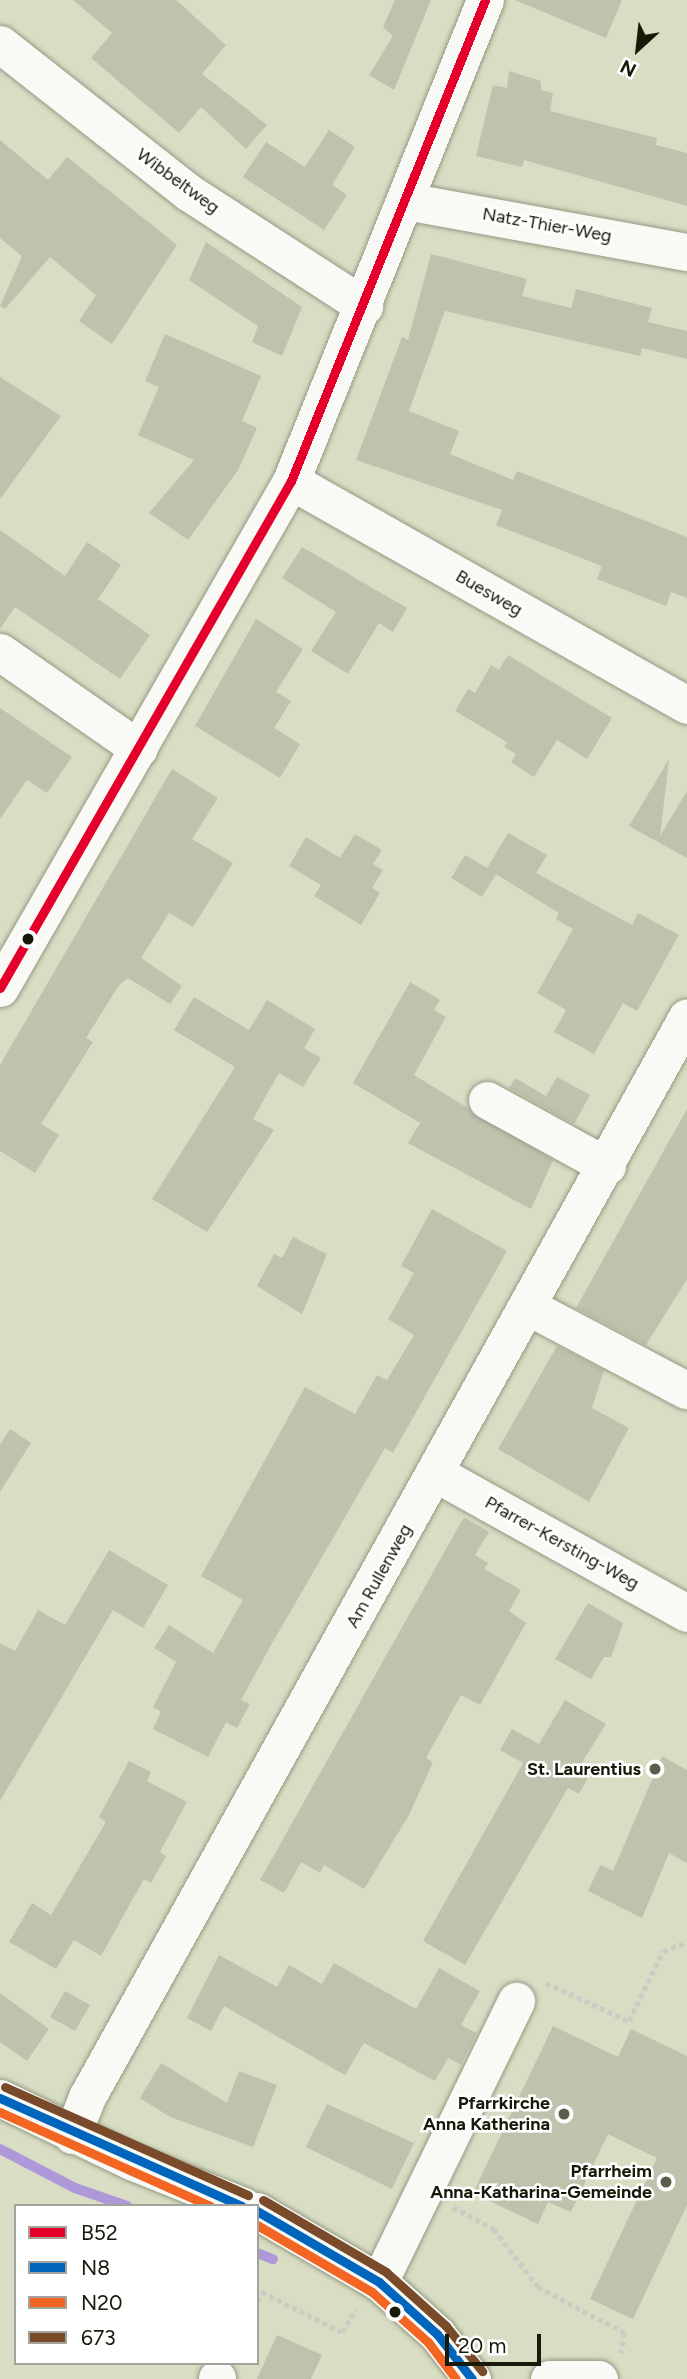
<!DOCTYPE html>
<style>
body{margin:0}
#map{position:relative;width:687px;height:2379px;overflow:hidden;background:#d8ddc3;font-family:Figtree,sans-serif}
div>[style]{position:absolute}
.stream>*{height:10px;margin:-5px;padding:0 5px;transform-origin:5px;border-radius:5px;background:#af98da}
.building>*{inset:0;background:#c1c2ad}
.path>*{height:4.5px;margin-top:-2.25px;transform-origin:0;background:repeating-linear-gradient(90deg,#cbcdc5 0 5px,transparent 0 8.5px)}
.roads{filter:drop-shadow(0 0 2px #959984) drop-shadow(0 0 2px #959984)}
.minor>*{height:37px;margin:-18.5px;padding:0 18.5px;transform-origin:18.5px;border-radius:18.5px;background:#f9faf6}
.bus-1>*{height:9px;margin:-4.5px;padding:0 4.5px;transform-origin:4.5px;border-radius:4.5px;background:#e4002b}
.bus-2>*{height:9px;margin:-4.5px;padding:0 4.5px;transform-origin:4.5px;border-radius:4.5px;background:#0065bd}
.bus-3>*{height:9px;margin:-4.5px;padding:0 4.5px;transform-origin:4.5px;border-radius:4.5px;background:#f26522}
.bus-4>*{height:9px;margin:-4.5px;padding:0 4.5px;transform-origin:4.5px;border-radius:4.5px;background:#7a4b2a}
.dots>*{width:19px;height:19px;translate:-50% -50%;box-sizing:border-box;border:4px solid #fff;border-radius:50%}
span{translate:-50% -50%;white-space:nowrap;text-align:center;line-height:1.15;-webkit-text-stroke:5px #fff;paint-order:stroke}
.street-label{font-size:18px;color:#171a08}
.poi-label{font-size:18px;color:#171a08;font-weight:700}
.right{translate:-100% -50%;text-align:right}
.legend{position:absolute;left:14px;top:2204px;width:245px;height:161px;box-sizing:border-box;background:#fff;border:2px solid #a2a39c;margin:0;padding:9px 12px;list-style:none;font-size:21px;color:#171a08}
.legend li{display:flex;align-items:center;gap:14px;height:35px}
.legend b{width:35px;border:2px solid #a2a39c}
.north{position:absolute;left:603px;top:14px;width:70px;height:70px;-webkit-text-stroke:5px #fff;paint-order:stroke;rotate:207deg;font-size:19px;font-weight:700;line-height:28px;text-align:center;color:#171a08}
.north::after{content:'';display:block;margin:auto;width:24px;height:32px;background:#171a08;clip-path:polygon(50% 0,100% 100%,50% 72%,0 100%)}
.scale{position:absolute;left:445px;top:2334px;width:96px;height:32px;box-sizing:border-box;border:4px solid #171a08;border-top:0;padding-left:9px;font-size:21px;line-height:24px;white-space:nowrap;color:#171a08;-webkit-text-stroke:5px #fff;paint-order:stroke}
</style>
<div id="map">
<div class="stream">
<div style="left:0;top:2149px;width:85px;rotate:27.5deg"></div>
<div style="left:75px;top:2188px;width:55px;rotate:19.1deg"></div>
<div style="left:257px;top:2253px;width:17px;rotate:21deg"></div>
</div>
<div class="building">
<div style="clip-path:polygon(73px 0,176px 0,226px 45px,202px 74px,267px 125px,246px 149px,201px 107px,179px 133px,91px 58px,112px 33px)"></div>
<div style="clip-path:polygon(395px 0,431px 0,394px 90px,369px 75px,393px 36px,383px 27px)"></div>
<div style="clip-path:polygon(515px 0,622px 0,606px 38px)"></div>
<div style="clip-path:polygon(509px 71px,541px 81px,541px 90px,553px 93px,550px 111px,657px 138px,656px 145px,687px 153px,687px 206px,524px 160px,522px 167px,476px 156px,493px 85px,507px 88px)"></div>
<div style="clip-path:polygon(329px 130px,355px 147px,332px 185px,347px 195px,324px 230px,243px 177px,266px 142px,305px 167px)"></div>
<div style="clip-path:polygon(0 140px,48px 180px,67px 157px,177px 245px,112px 344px,79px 321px,96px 295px,50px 257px,5px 309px,0 306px,22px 256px,0 238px)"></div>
<div style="clip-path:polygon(206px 242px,302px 307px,282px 356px,252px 342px,258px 326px,189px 280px)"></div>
<div style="clip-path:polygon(431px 254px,527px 279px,522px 296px,571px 308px,576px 289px,652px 308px,648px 322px,687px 331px,687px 359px,642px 348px,640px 356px,445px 311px,409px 411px,459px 431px,450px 454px,513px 480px,517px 471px,687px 537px,687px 598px,671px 592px,666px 606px,597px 579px,602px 566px,496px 525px,502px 510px,356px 460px,402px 337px,408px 340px)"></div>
<div style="clip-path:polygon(165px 334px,261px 376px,242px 421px,257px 428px,238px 470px,188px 540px,149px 513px,194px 460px,138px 435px,159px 387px,145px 381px)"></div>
<div style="clip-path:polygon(0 377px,61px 416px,0 499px)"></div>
<div style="clip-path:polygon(0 530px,65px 576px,87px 542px,121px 565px,98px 599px,150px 635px,120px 679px,15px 607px,0 629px)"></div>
<div style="clip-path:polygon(302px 547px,407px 608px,393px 632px,379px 623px,348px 674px,311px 651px,336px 612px,282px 578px)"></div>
<div style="clip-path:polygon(256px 619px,303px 649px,276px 692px,291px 701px,274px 728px,300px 744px,280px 778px,195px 726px)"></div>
<div style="clip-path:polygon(508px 655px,612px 718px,587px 759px,557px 740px,534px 777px,511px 762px,516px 754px,504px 747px,507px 742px,455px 711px,468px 689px,475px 693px,491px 665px,499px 670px)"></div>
<div style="clip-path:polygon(0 708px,72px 757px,47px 793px,27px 780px,0 819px)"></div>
<div style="clip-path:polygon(669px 759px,660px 836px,687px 791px,687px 858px,629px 826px)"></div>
<div style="clip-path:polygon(172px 769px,218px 798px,192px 839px,233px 863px,193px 927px,169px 913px,141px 958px,182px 986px,170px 1004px,128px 978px,119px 985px,86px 1038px,93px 1042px,41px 1124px,59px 1135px,35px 1173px,0 1151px,0 1065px)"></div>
<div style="clip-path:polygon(508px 833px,547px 855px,536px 873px,632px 925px,638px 913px,679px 935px,637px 1011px,623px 1003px,594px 1054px,554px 1032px,566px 1010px,537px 993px,573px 929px,556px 919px,559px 913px,496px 874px,482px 897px,451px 878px,465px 855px,487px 868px)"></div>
<div style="clip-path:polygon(355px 834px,382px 850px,373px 864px,383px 870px,372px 888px,380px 893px,361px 925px,314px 896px,321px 885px,289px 866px,306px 837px,340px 858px)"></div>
<div style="clip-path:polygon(410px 982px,440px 1000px,434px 1010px,446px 1017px,414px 1075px,553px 1160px,531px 1209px,408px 1143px,420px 1123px,353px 1083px)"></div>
<div style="clip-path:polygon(194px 997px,249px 1030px,267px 1000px,315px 1029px,304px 1048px,321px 1058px,303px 1087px,279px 1073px,253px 1119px,274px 1130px,207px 1232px,152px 1199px,235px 1067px,174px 1030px)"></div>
<div style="clip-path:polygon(557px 1077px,590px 1095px,574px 1124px,509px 1088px,515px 1078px,546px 1096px)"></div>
<div style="clip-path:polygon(687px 1109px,687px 1279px,646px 1345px,576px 1308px)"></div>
<div style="clip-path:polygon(432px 1209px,507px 1251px,393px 1453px,385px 1448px,270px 1647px,241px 1700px,250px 1704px,237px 1728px,226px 1722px,208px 1757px,153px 1729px,161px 1712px,153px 1707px,176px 1662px,154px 1648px,169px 1625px,213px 1653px,243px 1600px,201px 1576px,305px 1387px,355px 1414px,377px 1375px,387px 1380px,414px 1335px,388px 1319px,414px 1273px,401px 1266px)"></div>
<div style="clip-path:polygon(293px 1237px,327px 1254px,302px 1314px,257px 1286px,274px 1254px,282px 1258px)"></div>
<div style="clip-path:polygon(557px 1346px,604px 1370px,592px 1408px,629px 1428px,589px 1502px,498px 1449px)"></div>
<div style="clip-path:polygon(10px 1429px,31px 1443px,0 1492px,0 1445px)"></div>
<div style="clip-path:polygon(464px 1517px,489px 1532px,475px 1555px,488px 1563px,484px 1569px,521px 1590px,509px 1611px,526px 1623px,480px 1705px,461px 1695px,426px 1758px,433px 1762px,409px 1815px,364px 1889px,324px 1865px,320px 1873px,301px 1862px,284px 1893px,260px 1880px)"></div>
<div style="clip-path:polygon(109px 1550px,168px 1585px,143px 1628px,113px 1610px,0 1801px,0 1643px,15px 1651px,38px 1610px,65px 1625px)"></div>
<div style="clip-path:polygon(588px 1603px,623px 1623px,611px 1657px,604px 1657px,591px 1679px,555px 1659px)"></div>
<div style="clip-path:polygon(565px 1700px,606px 1724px,579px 1767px,590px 1774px,579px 1794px,568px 1788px,465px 1965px,423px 1941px,523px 1763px,500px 1750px,512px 1729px,539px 1744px)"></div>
<div style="clip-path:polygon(662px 1756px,687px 1770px,687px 1863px,669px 1853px,642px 1918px,588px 1891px,600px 1865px,613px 1871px)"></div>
<div style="clip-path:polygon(129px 1761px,151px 1772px,147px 1781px,187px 1802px,160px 1852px,166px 1856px,151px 1883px,144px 1879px,101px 1956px,74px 1940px,56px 1969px,9px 1942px,32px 1903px,51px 1915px,106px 1822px,99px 1817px)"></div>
<div style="clip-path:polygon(219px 1955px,277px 1987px,289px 1965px,322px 1984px,334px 1963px,416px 2009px,439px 1968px,480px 1991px,461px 2025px,477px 2033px,461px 2065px,448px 2058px,435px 2081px,364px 2043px,345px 2075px,224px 2006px,211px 2031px,187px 2018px)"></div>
<div style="clip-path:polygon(65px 1991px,90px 2005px,75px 2031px,50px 2017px)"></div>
<div style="clip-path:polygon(0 1993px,49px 2029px,27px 2061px,0 2042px)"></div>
<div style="clip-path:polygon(553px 2026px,618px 2057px,631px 2029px,687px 2056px,687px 2205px,633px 2319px,590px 2299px,657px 2158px,608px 2134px,571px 2212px,548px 2202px,538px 2224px,473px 2193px)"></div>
<div style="clip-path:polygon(161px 2063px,227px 2103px,239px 2071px,277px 2085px,253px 2147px,170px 2117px,140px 2098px)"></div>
<div style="clip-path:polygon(327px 2104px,414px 2143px,392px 2189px,306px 2147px)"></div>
<div style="clip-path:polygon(277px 2335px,322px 2355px,311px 2379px,257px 2379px)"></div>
</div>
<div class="path">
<div style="left:546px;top:1983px;width:91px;rotate:24.6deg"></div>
<div style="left:629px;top:2021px;width:78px;rotate:-64.1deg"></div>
<div style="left:663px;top:1951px;width:26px;rotate:-21deg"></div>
<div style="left:453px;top:2207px;width:47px;rotate:28.2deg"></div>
<div style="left:494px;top:2229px;width:73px;rotate:52.8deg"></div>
<div style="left:538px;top:2287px;width:98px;rotate:27.9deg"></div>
<div style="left:625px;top:2333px;width:21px;rotate:101deg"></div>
<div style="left:257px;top:2301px;width:10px;rotate:-61deg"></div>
<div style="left:262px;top:2292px;width:89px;rotate:26.6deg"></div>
<div style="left:342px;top:2332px;width:27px;rotate:-59deg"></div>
</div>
<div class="roads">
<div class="minor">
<div style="left:0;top:44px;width:239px;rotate:38.2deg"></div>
<div style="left:188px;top:192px;width:210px;rotate:32.9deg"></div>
<div style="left:406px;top:201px;width:286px;rotate:10.3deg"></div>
<div style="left:291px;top:481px;width:455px;rotate:29.5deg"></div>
<div style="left:0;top:652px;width:169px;rotate:34.9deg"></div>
<div style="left:0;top:988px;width:585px;rotate:-60.15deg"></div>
<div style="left:291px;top:481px;width:519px;rotate:-68.03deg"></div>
<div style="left:487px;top:1100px;width:137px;rotate:28.8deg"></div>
<div style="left:529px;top:1307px;width:178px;rotate:27.9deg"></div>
<div style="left:437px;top:1474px;width:286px;rotate:29.1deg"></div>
<div style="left:0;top:2098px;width:145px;rotate:25.7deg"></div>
<div style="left:131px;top:2161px;width:121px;rotate:21.9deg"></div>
<div style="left:72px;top:2135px;width:41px;rotate:-68.5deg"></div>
<div style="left:87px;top:2097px;width:1235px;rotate:-60.95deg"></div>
<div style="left:257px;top:2211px;width:141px;rotate:30.2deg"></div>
<div style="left:379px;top:2282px;width:78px;rotate:41.9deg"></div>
<div style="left:437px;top:2334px;width:57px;rotate:52.1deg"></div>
<div style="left:379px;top:2282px;width:313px;rotate:-64deg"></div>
<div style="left:217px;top:2379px;width:1px;rotate:-90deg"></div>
<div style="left:549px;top:2379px;width:50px"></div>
</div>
</div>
<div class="bus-1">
<div style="left:0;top:988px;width:585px;rotate:-60.15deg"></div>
<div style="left:291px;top:481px;width:519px;rotate:-68.03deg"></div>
</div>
<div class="bus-2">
<div style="left:0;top:2098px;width:265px;rotate:24.1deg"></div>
<div style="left:257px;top:2211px;width:141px;rotate:30.2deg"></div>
<div style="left:379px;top:2282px;width:78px;rotate:41.9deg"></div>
<div style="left:437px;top:2334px;width:57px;rotate:52.1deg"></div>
</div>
<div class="bus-3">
<div style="left:0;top:2112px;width:230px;rotate:24.1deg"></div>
<div style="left:257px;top:2225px;width:133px;rotate:30.2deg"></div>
<div style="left:372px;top:2292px;width:75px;rotate:41.8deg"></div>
<div style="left:428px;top:2342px;width:46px;rotate:52.9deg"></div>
</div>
<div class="bus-4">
<div style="left:5px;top:2087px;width:266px;rotate:24deg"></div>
<div style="left:263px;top:2200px;width:143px;rotate:30.3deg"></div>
<div style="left:386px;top:2272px;width:81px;rotate:42deg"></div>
<div style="left:446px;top:2326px;width:58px;rotate:51.3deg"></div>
</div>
<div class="dots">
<div style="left:28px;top:939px;background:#171a08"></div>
<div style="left:655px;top:1769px;background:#5b5e49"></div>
<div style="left:564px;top:2114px;background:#5b5e49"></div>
<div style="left:666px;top:2182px;background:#5b5e49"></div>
<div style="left:395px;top:2312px;background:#171a08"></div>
</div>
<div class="street-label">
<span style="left:178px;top:181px;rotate:36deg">Wibbeltweg</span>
<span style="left:547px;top:225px;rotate:10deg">Natz-Thier-Weg</span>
<span style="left:489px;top:593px;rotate:30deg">Buesweg</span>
<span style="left:562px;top:1543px;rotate:29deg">Pfarrer-Kersting-Weg</span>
<span style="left:379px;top:1576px;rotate:-61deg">Am Rullenweg</span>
</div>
<div class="poi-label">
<span class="right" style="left:641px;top:1769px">St. Laurentius</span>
<span class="right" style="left:550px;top:2114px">Pfarrkirche<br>Anna Katherina</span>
<span class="right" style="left:652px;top:2182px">Pfarrheim<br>Anna-Katharina-Gemeinde</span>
</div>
<ul class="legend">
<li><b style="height:9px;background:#e4002b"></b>B52</li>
<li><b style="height:9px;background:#0065bd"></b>N8</li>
<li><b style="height:9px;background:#f26522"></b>N20</li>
<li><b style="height:9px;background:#7a4b2a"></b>673</li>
</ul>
<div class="north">N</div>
<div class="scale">20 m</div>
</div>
